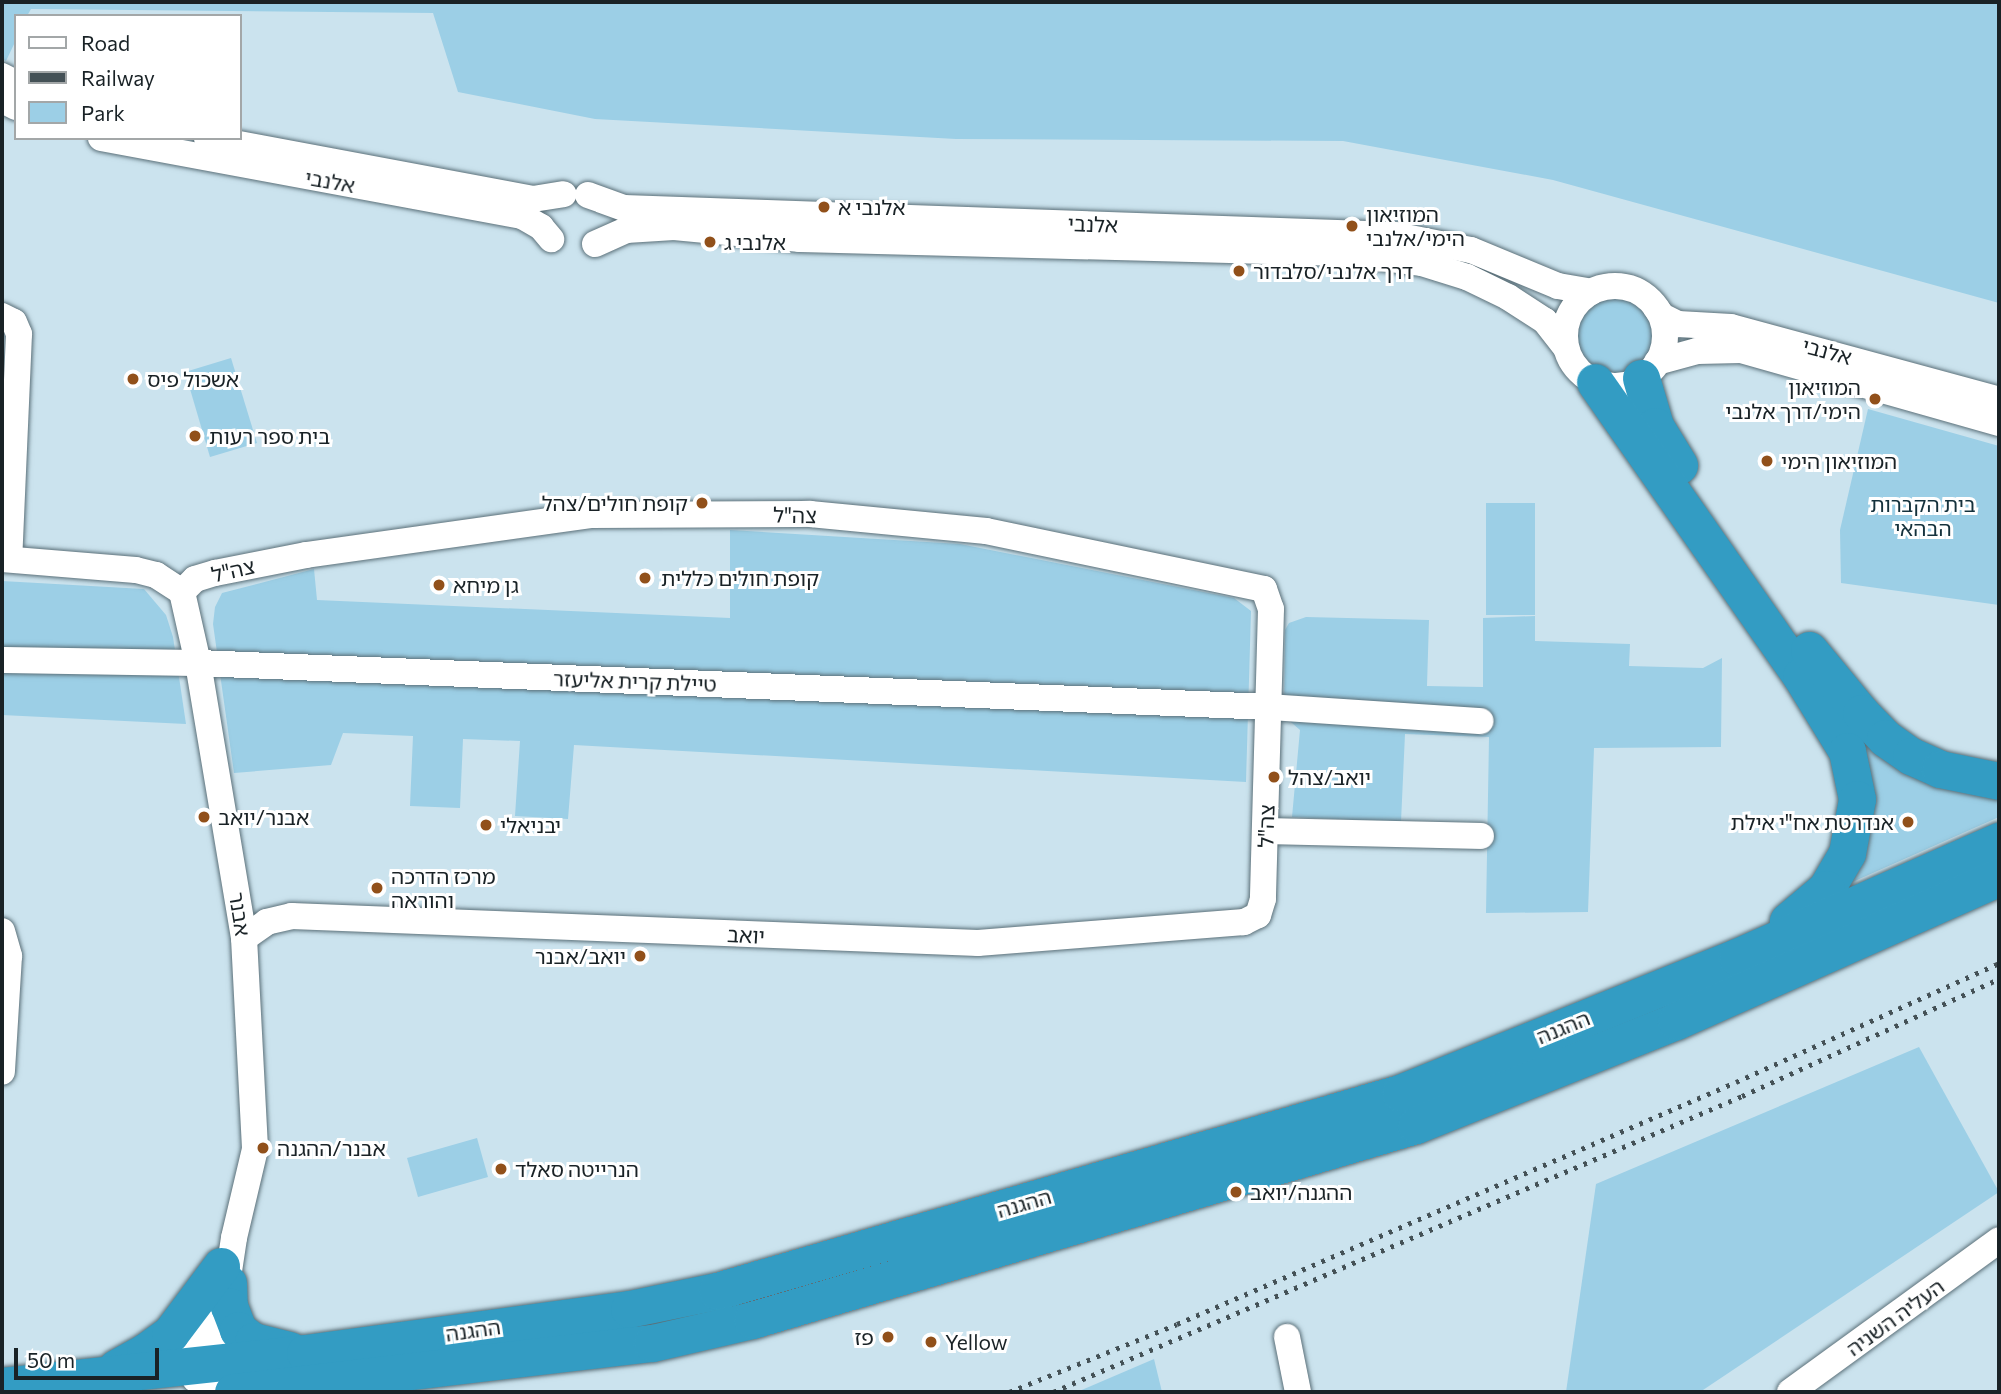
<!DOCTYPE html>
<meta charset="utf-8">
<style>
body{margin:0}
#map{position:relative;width:2001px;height:1394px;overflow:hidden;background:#cbe3ee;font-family:Commissioner,"Noto Sans Hebrew",sans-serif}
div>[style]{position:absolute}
.green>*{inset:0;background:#9ccfe6}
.round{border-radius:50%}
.roads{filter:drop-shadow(0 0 2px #5b7079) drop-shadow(0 0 2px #5b7079)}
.minor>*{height:26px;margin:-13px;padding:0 13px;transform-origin:13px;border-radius:13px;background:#fff}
.minor>.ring{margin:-13px;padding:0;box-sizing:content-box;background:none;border:26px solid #fff;border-radius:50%}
.highway>*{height:37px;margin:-18.5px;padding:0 18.5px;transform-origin:18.5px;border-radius:18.5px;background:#339cc3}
.rail>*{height:5px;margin-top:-2.5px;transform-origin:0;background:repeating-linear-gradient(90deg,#445156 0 3.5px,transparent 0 10.5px)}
.dots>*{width:19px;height:19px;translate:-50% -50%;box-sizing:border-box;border:4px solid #fff;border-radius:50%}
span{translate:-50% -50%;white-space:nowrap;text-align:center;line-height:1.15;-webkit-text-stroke:6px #fff;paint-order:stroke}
.street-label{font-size:21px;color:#192226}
.poi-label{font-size:21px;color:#192226}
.left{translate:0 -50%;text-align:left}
.right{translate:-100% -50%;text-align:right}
.park-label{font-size:21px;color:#14313c}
.frame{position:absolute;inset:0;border:4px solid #192226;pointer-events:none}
.legend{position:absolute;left:14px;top:14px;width:228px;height:126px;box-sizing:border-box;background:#fff;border:2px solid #a3a7a8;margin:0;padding:9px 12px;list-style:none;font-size:21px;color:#192226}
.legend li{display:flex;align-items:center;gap:14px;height:35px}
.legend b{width:35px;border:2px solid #a3a7a8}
.scale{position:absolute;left:14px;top:1348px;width:145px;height:32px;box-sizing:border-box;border:4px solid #192226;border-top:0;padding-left:9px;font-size:21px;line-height:24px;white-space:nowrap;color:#192226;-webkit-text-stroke:5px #fff;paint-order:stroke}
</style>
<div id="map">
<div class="green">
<div style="clip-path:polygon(2px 2px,1999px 2px,1999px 303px,1553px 180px,1343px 141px,956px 139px,595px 119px,458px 92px,433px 13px,31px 9px,27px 16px,16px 16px,16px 40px,6px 61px,2px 59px)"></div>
<div class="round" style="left:1576px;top:297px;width:78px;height:78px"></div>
<div style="clip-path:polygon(231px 358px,257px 443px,210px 457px,185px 372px)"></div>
<div style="clip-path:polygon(1868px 409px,1999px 446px,1999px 605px,1841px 583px,1840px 530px)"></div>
<div style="clip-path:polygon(1486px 503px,1535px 503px,1535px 615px,1486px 615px)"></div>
<div style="clip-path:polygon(730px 530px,960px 544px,1234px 598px,1251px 611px,1246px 782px,574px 745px,568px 819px,515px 816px,520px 741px,463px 739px,460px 808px,410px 806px,413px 736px,343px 733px,331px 765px,234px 773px,213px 624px,215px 607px,222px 593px,314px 569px,317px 600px,730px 618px)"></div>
<div style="clip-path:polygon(2px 581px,144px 589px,166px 615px,173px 637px,186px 724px,2px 715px)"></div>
<div style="clip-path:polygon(1535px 616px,1535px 641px,1630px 644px,1629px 666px,1703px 668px,1722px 658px,1721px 747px,1594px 748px,1588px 912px,1486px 913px,1489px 737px,1405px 734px,1401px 822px,1292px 817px,1300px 730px,1284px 716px,1285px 630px,1289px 623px,1306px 617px,1429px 620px,1427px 686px,1483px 687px,1483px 618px)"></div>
<div style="clip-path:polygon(1842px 726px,1999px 789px,1999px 817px,1830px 892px,1849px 867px)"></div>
<div style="clip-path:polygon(1919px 1047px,1999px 1192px,1700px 1392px,1566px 1392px,1596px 1184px)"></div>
<div style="clip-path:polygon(477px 1138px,488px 1177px,418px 1197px,407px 1158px)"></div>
<div style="clip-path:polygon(1154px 1359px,1162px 1392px,1077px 1392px)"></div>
</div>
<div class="roads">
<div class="minor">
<div style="left:2px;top:76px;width:16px;rotate:27deg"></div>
<div style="left:2px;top:100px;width:16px;rotate:27deg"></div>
<div style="left:101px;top:138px;width:428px;rotate:10.5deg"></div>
<div style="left:522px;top:216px;width:22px;rotate:30deg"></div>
<div style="left:541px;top:227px;width:16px;rotate:50deg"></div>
<div style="left:207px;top:138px;width:332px;rotate:10.6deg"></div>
<div style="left:533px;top:199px;width:31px;rotate:-9deg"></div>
<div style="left:588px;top:195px;width:38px;rotate:20deg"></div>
<div style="left:624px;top:208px;width:771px;rotate:2.01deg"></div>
<div style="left:1395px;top:235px;width:77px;rotate:11.2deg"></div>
<div style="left:1471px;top:250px;width:94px;rotate:22.5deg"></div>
<div style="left:1558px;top:286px;width:34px;rotate:10deg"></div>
<div style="left:595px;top:244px;width:34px;rotate:-24deg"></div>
<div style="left:626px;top:230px;width:48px;rotate:-3.6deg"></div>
<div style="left:674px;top:227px;width:127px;rotate:5.4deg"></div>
<div style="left:800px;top:239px;width:544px;rotate:1.47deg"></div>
<div style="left:1344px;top:253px;width:79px;rotate:7.3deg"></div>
<div style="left:1422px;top:263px;width:47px;rotate:17.3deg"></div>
<div style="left:1467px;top:277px;width:46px;rotate:26deg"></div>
<div style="left:1508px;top:297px;width:44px;rotate:33deg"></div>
<div style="left:1545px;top:321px;width:34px;rotate:52deg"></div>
<div class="ring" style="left:1565px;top:286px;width:74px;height:74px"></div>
<div style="left:1656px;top:308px;width:10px;rotate:53deg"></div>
<div style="left:1662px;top:316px;width:18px;rotate:27deg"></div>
<div style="left:1678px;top:324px;width:53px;rotate:3.2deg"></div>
<div style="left:1731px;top:327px;width:278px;rotate:15.2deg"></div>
<div style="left:2px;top:316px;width:13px;rotate:27deg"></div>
<div style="left:14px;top:322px;width:13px;rotate:67deg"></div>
<div style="left:19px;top:334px;width:225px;rotate:92.5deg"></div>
<div style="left:1657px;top:362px;width:41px;rotate:-15.4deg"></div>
<div style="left:1697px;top:351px;width:44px;rotate:-1.3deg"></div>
<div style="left:1741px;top:350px;width:268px;rotate:15.8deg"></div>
<div style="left:2px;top:559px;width:134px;rotate:4.7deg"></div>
<div style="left:136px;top:570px;width:21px;rotate:14deg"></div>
<div style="left:156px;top:575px;width:31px;rotate:33deg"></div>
<div style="left:182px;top:592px;width:18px;rotate:-45deg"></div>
<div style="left:195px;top:579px;width:21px;rotate:-17deg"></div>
<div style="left:215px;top:573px;width:93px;rotate:-11.2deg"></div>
<div style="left:306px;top:555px;width:287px;rotate:-8deg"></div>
<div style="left:590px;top:515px;width:220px;rotate:-0.3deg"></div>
<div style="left:810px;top:514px;width:177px;rotate:5.5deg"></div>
<div style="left:986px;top:531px;width:284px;rotate:11.8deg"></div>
<div style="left:1264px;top:589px;width:21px;rotate:71deg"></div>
<div style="left:1271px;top:609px;width:290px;rotate:91.6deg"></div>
<div style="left:1263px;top:899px;width:17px;rotate:107deg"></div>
<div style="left:1258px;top:915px;width:16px;rotate:153deg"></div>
<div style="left:1244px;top:922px;width:267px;rotate:175.5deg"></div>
<div style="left:978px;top:943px;width:687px;rotate:-177.75deg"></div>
<div style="left:292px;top:916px;width:26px;rotate:167deg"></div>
<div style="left:267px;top:922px;width:28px;rotate:145deg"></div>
<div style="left:182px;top:592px;width:73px;rotate:77.3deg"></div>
<div style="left:198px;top:663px;width:279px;rotate:80.5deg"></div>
<div style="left:244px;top:938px;width:211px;rotate:87deg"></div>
<div style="left:255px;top:1149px;width:91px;rotate:103.3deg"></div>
<div style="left:234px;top:1238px;width:127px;rotate:98.6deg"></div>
<div style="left:215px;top:1364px;width:31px;rotate:115deg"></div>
<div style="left:2px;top:660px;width:196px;rotate:0.9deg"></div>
<div style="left:198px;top:663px;width:1072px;rotate:2.35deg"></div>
<div style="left:1269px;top:707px;width:212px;rotate:3.8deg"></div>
<div style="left:1267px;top:831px;width:214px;rotate:1.3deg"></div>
<div style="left:2px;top:931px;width:26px;rotate:74deg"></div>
<div style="left:9px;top:956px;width:116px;rotate:93.5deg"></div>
<div style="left:1287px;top:1337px;width:56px;rotate:78.7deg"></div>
<div style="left:195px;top:1379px;width:13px;rotate:-108deg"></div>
<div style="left:191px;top:1367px;width:12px;rotate:-85deg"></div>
<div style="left:192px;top:1355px;width:66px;rotate:-72.4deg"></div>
<div style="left:1790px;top:1392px;width:258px;rotate:-36deg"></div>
</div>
<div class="highway">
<div style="left:1641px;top:378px;width:50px;rotate:73.7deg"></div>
<div style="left:1655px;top:426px;width:46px;rotate:58.4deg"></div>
<div style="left:1595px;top:382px;width:359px;rotate:55deg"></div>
<div style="left:1801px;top:676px;width:88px;rotate:58.5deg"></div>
<div style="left:1847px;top:751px;width:49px;rotate:78.2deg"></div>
<div style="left:1857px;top:799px;width:55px;rotate:100.5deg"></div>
<div style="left:1847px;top:853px;width:42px;rotate:120.3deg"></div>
<div style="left:1826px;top:889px;width:50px;rotate:139.9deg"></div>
<div style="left:1809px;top:650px;width:82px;rotate:50.5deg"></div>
<div style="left:1861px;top:713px;width:35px;rotate:46deg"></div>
<div style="left:1885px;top:738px;width:32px;rotate:35deg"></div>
<div style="left:1911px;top:756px;width:32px;rotate:24deg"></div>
<div style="left:1940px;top:769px;width:60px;rotate:11.5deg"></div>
<div style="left:228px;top:1283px;width:23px;rotate:88deg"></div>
<div style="left:229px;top:1306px;width:26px;rotate:69deg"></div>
<div style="left:238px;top:1330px;width:19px;rotate:36deg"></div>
<div style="left:253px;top:1341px;width:38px;rotate:14deg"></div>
<div style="left:116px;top:1368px;width:33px;rotate:-29deg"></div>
<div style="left:145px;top:1352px;width:31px;rotate:-36deg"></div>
<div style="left:170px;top:1334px;width:85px;rotate:-53.1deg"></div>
<div style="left:2px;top:1386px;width:305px;rotate:-6.2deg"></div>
<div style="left:305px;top:1353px;width:327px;rotate:-7.7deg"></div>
<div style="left:629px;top:1309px;width:90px;rotate:-11.6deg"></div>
<div style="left:717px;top:1291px;width:711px;rotate:-16.17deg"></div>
<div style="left:1400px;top:1093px;width:363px;rotate:-22deg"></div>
<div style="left:1737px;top:957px;width:287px;rotate:-23.9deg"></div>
<div style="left:233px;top:1392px;width:422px;rotate:-6.7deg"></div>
<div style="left:652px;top:1343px;width:103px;rotate:-13deg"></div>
<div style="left:752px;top:1320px;width:692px;rotate:-16.37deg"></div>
<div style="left:1416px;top:1125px;width:280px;rotate:-21.8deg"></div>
<div style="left:1676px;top:1021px;width:354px;rotate:-24deg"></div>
</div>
</div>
<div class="rail">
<div style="left:1009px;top:1392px;width:181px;rotate:-22deg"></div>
<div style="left:1177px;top:1324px;width:609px;rotate:-23.41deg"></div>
<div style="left:1736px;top:1082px;width:289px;rotate:-24.3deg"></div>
<div style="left:1053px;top:1392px;width:750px;rotate:-23.25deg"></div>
<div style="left:1742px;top:1096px;width:282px;rotate:-24.5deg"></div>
</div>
<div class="dots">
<div style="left:824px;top:207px;background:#91501a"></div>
<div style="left:1352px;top:226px;background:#91501a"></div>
<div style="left:710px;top:242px;background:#91501a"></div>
<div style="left:1239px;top:271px;background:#91501a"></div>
<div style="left:133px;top:379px;background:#91501a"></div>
<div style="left:1875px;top:399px;background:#91501a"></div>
<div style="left:195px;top:436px;background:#91501a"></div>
<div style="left:1767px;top:461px;background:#91501a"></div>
<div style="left:702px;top:503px;background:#91501a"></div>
<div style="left:645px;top:578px;background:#91501a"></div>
<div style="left:439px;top:585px;background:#91501a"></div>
<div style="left:1274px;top:777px;background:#91501a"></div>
<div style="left:204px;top:817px;background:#91501a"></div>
<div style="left:1908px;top:822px;background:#91501a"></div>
<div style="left:486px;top:825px;background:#91501a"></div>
<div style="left:377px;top:888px;background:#91501a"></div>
<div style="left:640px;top:956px;background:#91501a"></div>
<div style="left:263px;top:1148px;background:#91501a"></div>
<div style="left:501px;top:1169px;background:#91501a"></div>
<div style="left:1236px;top:1192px;background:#91501a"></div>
<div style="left:888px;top:1337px;background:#91501a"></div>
<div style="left:931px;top:1342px;background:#91501a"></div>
</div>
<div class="street-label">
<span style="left:330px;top:181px;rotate:10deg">אלנבי</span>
<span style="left:1093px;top:224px;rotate:2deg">אלנבי</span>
<span style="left:1827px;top:351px;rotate:15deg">אלנבי</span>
<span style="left:795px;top:515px;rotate:1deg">צה"ל</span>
<span style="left:233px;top:570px;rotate:-13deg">צה"ל</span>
<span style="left:635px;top:681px;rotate:2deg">טיילת קרית אליעזר</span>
<span style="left:1266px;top:826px;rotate:-88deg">צה"ל</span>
<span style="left:240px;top:914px;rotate:81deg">אבנר</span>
<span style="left:746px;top:935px;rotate:3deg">יואב</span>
<span style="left:1563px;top:1027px;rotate:-22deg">ההגנה</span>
<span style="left:1024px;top:1203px;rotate:-16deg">ההגנה</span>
<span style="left:1895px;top:1317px;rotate:-36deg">העליה השניה</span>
<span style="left:473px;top:1330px;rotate:-8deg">ההגנה</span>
</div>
<div class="poi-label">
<span class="left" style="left:838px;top:207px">אלנבי א</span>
<span class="left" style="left:1366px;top:226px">המוזיאון<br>הימי/אלנבי</span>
<span class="left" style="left:724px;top:242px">אלנבי ג</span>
<span class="left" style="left:1253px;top:271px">דרך אלנבי/סלבדור</span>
<span class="left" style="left:147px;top:379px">אשכול פיס</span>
<span class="right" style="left:1861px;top:399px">המוזיאון<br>הימי/דרך אלנבי</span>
<span class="left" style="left:209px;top:436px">בית ספר רעות</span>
<span class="left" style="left:1781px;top:461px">המוזיאון הימי</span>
<span class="right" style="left:688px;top:503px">קופת חולים/צהל</span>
<span class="left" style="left:661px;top:578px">קופת חולים כללית</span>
<span class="left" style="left:453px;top:585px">גן מיחא</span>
<span class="left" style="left:1288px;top:777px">יואב/צהל</span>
<span class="left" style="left:218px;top:817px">אבנר/יואב</span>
<span class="right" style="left:1894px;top:822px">אנדרטת אח"י אילת</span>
<span class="left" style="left:500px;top:825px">יבניאלי</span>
<span class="left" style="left:391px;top:888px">מרכז הדרכה<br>והוראה</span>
<span class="right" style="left:626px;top:956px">יואב/אבנר</span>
<span class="left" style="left:277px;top:1148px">אבנר/ההגנה</span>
<span class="left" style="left:515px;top:1169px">הנרייטה סאלד</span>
<span class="left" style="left:1250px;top:1192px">ההגנה/יואב</span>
<span class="right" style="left:874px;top:1337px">פז</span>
<span class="left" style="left:945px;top:1342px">Yellow</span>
</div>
<div class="park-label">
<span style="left:1923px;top:516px">בית הקברות<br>הבהאי</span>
</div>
<div class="frame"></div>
<ul class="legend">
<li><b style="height:9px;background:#fff"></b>Road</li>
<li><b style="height:9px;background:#445156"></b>Railway</li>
<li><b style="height:19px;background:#9ccfe6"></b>Park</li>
</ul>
<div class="scale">50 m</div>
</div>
